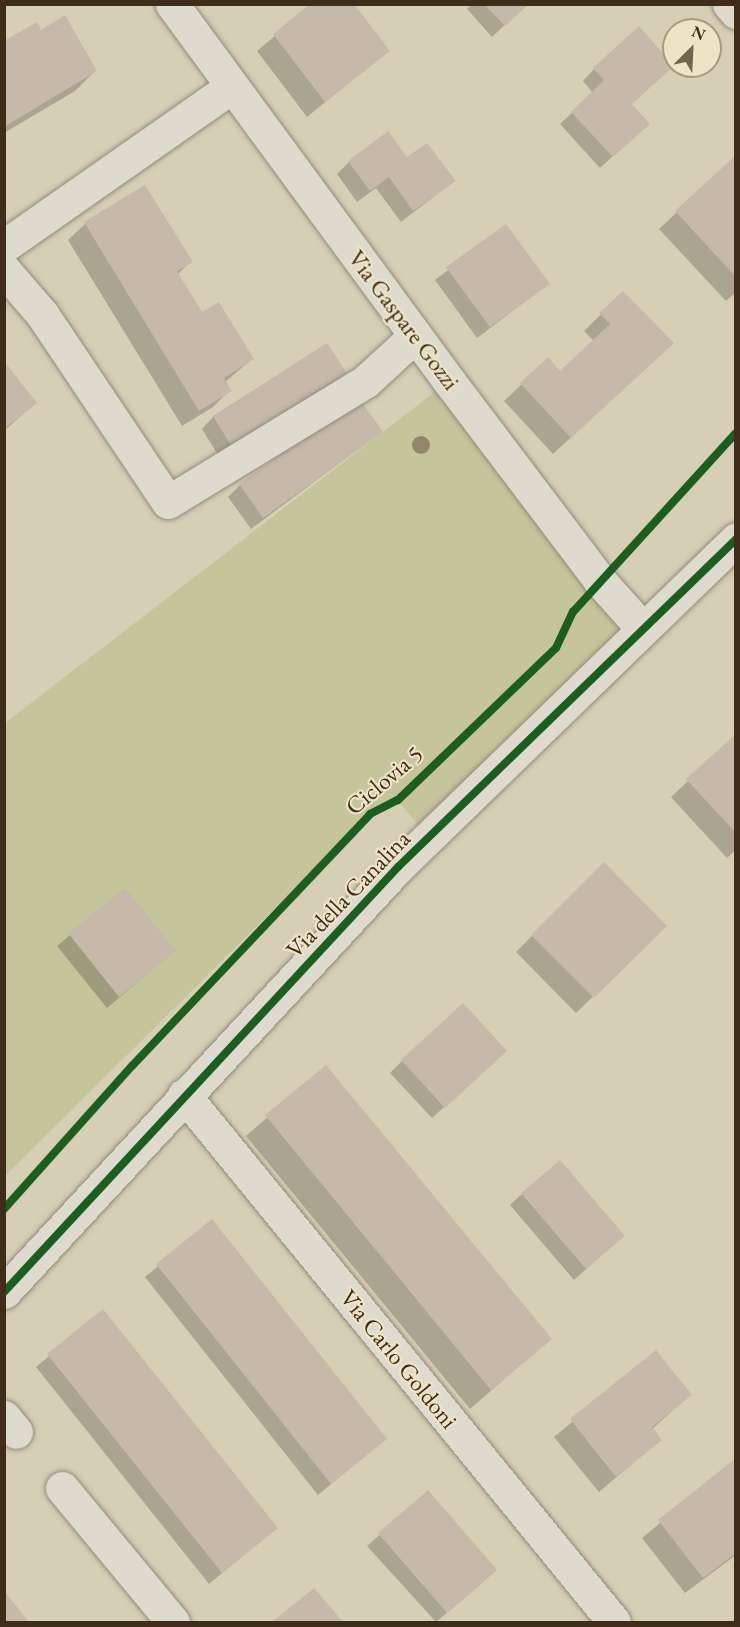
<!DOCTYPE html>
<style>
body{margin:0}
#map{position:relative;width:740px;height:1627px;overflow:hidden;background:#d6ceb5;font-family:"EB Garamond",serif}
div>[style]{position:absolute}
.green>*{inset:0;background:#c6c49b}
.shadow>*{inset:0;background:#0003}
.building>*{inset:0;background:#c7b9a9}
.roads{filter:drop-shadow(0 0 2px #928b7b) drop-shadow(0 0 2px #928b7b)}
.minor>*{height:33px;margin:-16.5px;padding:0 16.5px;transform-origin:16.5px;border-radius:16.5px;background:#dedbce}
.cycleway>*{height:8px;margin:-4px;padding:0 4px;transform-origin:4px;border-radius:4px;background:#1b5e20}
.trees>*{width:18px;height:18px;margin:-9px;border-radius:50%;background:#91856b}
span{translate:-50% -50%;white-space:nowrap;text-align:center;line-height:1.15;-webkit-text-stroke:4.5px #ede3c6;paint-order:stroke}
.street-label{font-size:24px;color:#402d19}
.frame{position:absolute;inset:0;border:6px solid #402d19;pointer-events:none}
.north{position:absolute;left:662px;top:18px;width:60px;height:60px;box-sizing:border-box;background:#ede3c6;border:2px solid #a89a81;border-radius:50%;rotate:24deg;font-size:16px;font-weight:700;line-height:24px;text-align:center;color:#402d19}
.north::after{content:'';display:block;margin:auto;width:21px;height:27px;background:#746550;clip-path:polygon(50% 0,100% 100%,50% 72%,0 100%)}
</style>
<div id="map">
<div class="green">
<div style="clip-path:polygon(449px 381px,643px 629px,428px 838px,398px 800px,370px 814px,5px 1176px,5px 723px)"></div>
</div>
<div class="shadow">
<div style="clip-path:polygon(313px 4px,388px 51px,307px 117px,257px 51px)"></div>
<div style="clip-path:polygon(472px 4px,527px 4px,492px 37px,467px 9px)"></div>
<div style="clip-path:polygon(41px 32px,95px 71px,75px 91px,4px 133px,4px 43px)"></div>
<div style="clip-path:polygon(594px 69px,630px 105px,636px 135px,600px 168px,560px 124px,593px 93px,583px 81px)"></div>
<div style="clip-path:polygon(736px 157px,736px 292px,726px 301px,659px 229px)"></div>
<div style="clip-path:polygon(407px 159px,454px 181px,401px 222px,376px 188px,357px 202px,337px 174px,349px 162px)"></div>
<div style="clip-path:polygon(144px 187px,191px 261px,178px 274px,201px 314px,252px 359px,225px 382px,230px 390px,213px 407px,182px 426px,68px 240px,85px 224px)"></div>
<div style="clip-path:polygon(506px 226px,548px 284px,477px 338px,435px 280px)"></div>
<div style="clip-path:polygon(623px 293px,655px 359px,553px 454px,504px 401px,547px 360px,560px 373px,594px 341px,584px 331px)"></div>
<div style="clip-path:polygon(327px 345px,345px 372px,333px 384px,220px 458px,202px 429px,213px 417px)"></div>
<div style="clip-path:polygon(4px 364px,35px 403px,4px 431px)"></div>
<div style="clip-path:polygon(381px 432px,251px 529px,228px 497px,240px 485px)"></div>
<div style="clip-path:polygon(736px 736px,736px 850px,727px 858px,671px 797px)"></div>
<div style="clip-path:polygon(604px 864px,665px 926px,576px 1013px,516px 952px)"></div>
<div style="clip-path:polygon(124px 890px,174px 951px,107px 1008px,57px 946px)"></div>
<div style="clip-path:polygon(402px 1061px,493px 1063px,432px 1118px,390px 1073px)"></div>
<div style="clip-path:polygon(325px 1067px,550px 1339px,470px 1409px,246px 1136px)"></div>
<div style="clip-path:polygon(522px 1194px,623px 1236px,574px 1280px,510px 1205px)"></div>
<div style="clip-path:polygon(211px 1222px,385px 1439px,318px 1495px,145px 1277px)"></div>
<div style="clip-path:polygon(103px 1311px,276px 1528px,209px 1584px,36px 1367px)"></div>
<div style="clip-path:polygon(656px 1352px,690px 1395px,652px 1429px,660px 1440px,599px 1492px,554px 1437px)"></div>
<div style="clip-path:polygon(736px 1460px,736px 1555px,685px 1593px,642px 1538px)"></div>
<div style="clip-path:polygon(428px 1492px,483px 1582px,436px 1622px,367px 1546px)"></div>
<div style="clip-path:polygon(314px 1590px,341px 1622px,275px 1622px)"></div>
</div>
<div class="building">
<div style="clip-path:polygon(310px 4px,354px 4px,390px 51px,325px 102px,273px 34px)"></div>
<div style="clip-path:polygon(485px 5px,528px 5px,505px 26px)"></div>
<div style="clip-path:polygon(65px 15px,97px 71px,4px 127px,4px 41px,37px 22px,41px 30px)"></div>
<div style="clip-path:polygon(639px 26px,674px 66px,632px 104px,650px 124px,613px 157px,571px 112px,604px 80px,593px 68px)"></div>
<div style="clip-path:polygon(388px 131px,407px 157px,427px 143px,456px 181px,413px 211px,389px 177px,370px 191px,348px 161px)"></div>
<div style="clip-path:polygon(736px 155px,736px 277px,675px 211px)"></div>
<div style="clip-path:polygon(145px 185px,193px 262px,177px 271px,202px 312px,219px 302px,254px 359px,224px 378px,232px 391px,199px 411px,84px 222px)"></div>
<div style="clip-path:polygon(506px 224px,550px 284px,490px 327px,446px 267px)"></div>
<div style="clip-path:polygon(623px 291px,674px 343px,571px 438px,520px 383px,548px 357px,560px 371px,610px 324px,599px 313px)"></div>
<div style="clip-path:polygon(327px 343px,347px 373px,232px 447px,213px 416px)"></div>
<div style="clip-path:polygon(4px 361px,37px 403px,4px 429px)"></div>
<div style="clip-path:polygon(359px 398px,383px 432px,263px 518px,239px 484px)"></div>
<div style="clip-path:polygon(736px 734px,736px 833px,686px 779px)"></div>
<div style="clip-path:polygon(604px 862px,667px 926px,594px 998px,531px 935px)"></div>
<div style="clip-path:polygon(125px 888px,176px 951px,119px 997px,68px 933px)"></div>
<div style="clip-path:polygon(463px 1003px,507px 1051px,445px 1108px,401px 1060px)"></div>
<div style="clip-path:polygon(326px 1065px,552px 1339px,491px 1390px,265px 1115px)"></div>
<div style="clip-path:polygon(560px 1160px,625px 1236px,586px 1269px,521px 1193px)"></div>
<div style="clip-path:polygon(212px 1219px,387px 1439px,331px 1484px,156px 1264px)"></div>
<div style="clip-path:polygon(103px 1309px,278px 1528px,222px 1573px,47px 1354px)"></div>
<div style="clip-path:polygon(656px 1350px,692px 1395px,652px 1427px,662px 1440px,616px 1477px,570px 1419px)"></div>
<div style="clip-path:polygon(736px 1458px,736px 1553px,703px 1578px,658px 1520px)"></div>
<div style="clip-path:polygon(428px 1490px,497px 1570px,447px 1613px,378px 1533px)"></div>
<div style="clip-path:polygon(314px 1588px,343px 1622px,272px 1622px)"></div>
<div style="clip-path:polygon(4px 1591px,29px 1622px,4px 1622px)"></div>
</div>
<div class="roads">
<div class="minor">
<div style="left:172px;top:4px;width:468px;rotate:53.7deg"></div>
<div style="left:449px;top:381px;width:251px;rotate:52.9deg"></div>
<div style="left:600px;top:581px;width:64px;rotate:48.1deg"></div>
<div style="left:729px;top:4px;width:11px;rotate:49deg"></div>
<div style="left:4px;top:246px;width:277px;rotate:-35deg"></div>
<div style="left:4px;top:270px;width:58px;rotate:49.2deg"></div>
<div style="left:42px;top:314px;width:226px;rotate:56.2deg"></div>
<div style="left:168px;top:502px;width:232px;rotate:-31.4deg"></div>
<div style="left:366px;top:381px;width:67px;rotate:-42.6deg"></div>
<div style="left:184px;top:1095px;width:680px;rotate:50.79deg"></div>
<div style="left:4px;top:1292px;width:580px;rotate:-47.17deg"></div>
<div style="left:398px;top:867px;width:471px;rotate:-44.1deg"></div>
<div style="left:4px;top:1417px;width:19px;rotate:51deg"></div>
<div style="left:62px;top:1488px;width:174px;rotate:50.4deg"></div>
</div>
</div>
<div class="cycleway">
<div style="left:4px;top:1209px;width:192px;rotate:-48.2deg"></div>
<div style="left:132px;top:1066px;width:347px;rotate:-46.6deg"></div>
<div style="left:370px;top:814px;width:31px;rotate:-27deg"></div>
<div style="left:398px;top:800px;width:219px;rotate:-43.9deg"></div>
<div style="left:556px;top:648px;width:40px;rotate:-65deg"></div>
<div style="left:573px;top:612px;width:242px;rotate:-47.7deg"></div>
<div style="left:4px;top:1292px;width:580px;rotate:-47.17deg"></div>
<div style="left:398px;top:867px;width:471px;rotate:-44.1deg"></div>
</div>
<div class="trees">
<div style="left:421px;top:445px"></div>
</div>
<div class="street-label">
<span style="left:404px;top:320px;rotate:53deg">Via Gaspare Gozzi</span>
<span style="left:384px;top:780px;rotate:-40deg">Ciclovia 5</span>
<span style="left:348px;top:894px;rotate:-46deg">Via della Canalina</span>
<span style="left:399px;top:1359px;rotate:51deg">Via Carlo Goldoni</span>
</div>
<div class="frame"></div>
<div class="north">N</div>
</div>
